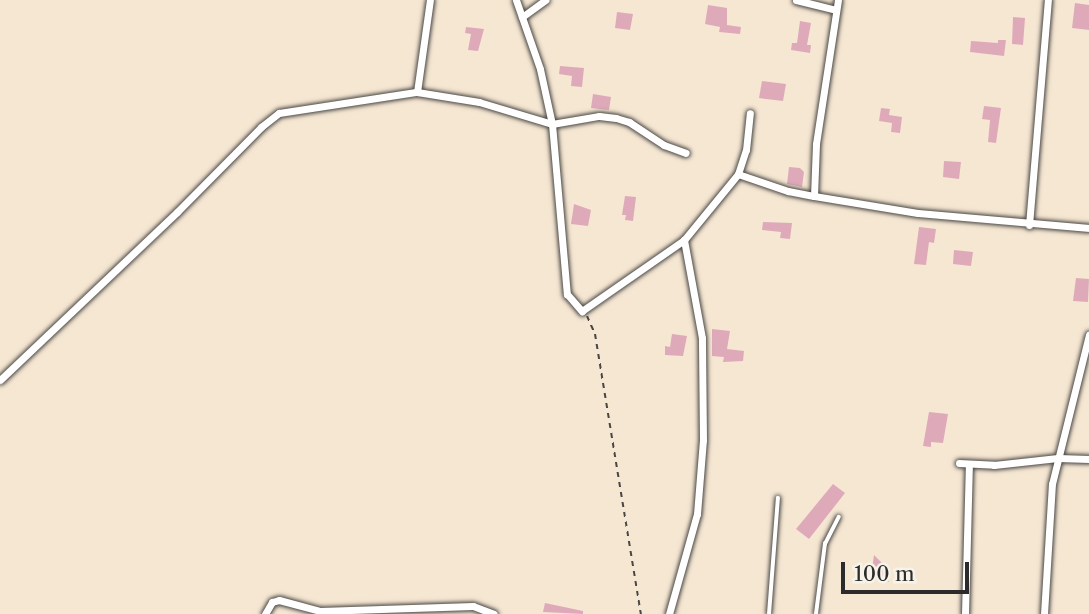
<!DOCTYPE html>
<style>
body{margin:0}
#map{position:relative;width:1089px;height:614px;overflow:hidden;background:#f6e7d3;font-family:"Libre Caslon Text",serif}
div>[style]{position:absolute}
.building>*{inset:0;background:#deaaba}
.path>*{height:2px;margin-top:-1px;transform-origin:0;background:repeating-linear-gradient(90deg,#494744 0 5px,transparent 0 10px)}
.roads{filter:drop-shadow(0 0 2px #494744) drop-shadow(0 0 2px #494744)}
.service>*{height:3.5px;margin:-1.75px;padding:0 1.75px;transform-origin:1.75px;border-radius:1.75px;background:#fff}
.minor>*{height:7px;margin:-3.5px;padding:0 3.5px;transform-origin:3.5px;border-radius:3.5px;background:#fff}
span{translate:-50% -50%;white-space:nowrap;text-align:center;line-height:1.15;-webkit-text-stroke:6px #f7f3e8;paint-order:stroke}
.scale{position:absolute;left:841px;top:562px;width:128px;height:32px;box-sizing:border-box;border:4px solid #2b2b2b;border-top:0;padding-left:9px;font-size:21px;line-height:24px;white-space:nowrap;color:#2b2b2b;-webkit-text-stroke:5px #f7f3e8;paint-order:stroke}
</style>
<div id="map">
<div class="building">
<div style="clip-path:polygon(1075px 3px,1089px 5px,1089px 30px,1072px 28px)"></div>
<div style="clip-path:polygon(708px 5px,727px 8px,727px 25px,741px 27px,740px 34px,719px 32px,720px 27px,705px 24px)"></div>
<div style="clip-path:polygon(617px 12px,633px 14px,630px 30px,615px 28px)"></div>
<div style="clip-path:polygon(1013px 17px,1025px 18px,1023px 45px,1012px 44px)"></div>
<div style="clip-path:polygon(800px 21px,811px 23px,807px 45px,811px 45px,810px 53px,791px 50px,792px 43px,797px 43px)"></div>
<div style="clip-path:polygon(466px 27px,484px 29px,478px 51px,468px 50px,471px 34px,465px 33px)"></div>
<div style="clip-path:polygon(998px 40px,1006px 40px,1004px 56px,970px 52px,971px 41px,998px 43px)"></div>
<div style="clip-path:polygon(560px 66px,584px 68px,582px 87px,571px 86px,572px 76px,559px 74px)"></div>
<div style="clip-path:polygon(762px 81px,786px 84px,783px 101px,759px 98px)"></div>
<div style="clip-path:polygon(593px 94px,611px 97px,609px 110px,591px 108px)"></div>
<div style="clip-path:polygon(984px 106px,1001px 108px,996px 143px,988px 142px,990px 120px,982px 119px)"></div>
<div style="clip-path:polygon(881px 108px,890px 109px,889px 115px,902px 117px,900px 133px,891px 132px,892px 123px,879px 121px)"></div>
<div style="clip-path:polygon(944px 161px,961px 162px,959px 179px,943px 177px)"></div>
<div style="clip-path:polygon(789px 167px,800px 168px,804px 172px,802px 187px,787px 184px)"></div>
<div style="clip-path:polygon(625px 196px,636px 197px,633px 221px,625px 220px,626px 215px,622px 215px)"></div>
<div style="clip-path:polygon(574px 204px,591px 210px,588px 226px,571px 224px)"></div>
<div style="clip-path:polygon(763px 222px,792px 223px,790px 239px,780px 238px,781px 232px,762px 230px)"></div>
<div style="clip-path:polygon(919px 227px,936px 229px,934px 243px,929px 242px,926px 265px,914px 264px)"></div>
<div style="clip-path:polygon(954px 250px,973px 252px,971px 266px,953px 264px)"></div>
<div style="clip-path:polygon(1076px 278px,1089px 279px,1088px 302px,1073px 301px)"></div>
<div style="clip-path:polygon(712px 329px,730px 331px,727px 349px,744px 351px,743px 361px,723px 362px,724px 357px,712px 356px)"></div>
<div style="clip-path:polygon(672px 334px,687px 336px,683px 356px,665px 355px,665px 346px,670px 347px)"></div>
<div style="clip-path:polygon(929px 412px,948px 414px,943px 443px,931px 442px,931px 447px,923px 446px)"></div>
<div style="clip-path:polygon(833px 484px,845px 493px,809px 539px,796px 529px)"></div>
<div style="clip-path:polygon(874px 555px,885px 566px,889px 582px,871px 576px)"></div>
<div style="clip-path:polygon(545px 603px,583px 611px,583px 614px,543px 612px)"></div>
</div>
<div class="path">
<div style="left:587px;top:316px;width:20px;rotate:66deg"></div>
<div style="left:595px;top:334px;width:284px;rotate:80.7deg"></div>
</div>
<div class="roads">
<div class="service">
<div style="left:769px;top:614px;width:116px;rotate:-85.6deg"></div>
<div style="left:816px;top:614px;width:71px;rotate:-82.7deg"></div>
<div style="left:825px;top:544px;width:30px;rotate:-63deg"></div>
</div>
<div class="minor">
<div style="left:516px;top:0;width:73px;rotate:70.8deg"></div>
<div style="left:540px;top:69px;width:56px;rotate:77.7deg"></div>
<div style="left:552px;top:124px;width:171px;rotate:85deg"></div>
<div style="left:567px;top:294px;width:23px;rotate:49deg"></div>
<div style="left:582px;top:311px;width:124px;rotate:-34.8deg"></div>
<div style="left:684px;top:240px;width:85px;rotate:-50.7deg"></div>
<div style="left:738px;top:174px;width:25px;rotate:-72deg"></div>
<div style="left:746px;top:150px;width:37px;rotate:-84deg"></div>
<div style="left:796px;top:0;width:41px;rotate:14deg"></div>
<div style="left:838px;top:0;width:146px;rotate:98.7deg"></div>
<div style="left:816px;top:144px;width:52px;rotate:92.2deg"></div>
<div style="left:814px;top:196px;width:105px;rotate:9.3deg"></div>
<div style="left:918px;top:213px;width:172px;rotate:5deg"></div>
<div style="left:522px;top:17px;width:29px;rotate:-36deg"></div>
<div style="left:417px;top:92px;width:93px;rotate:-82deg"></div>
<div style="left:738px;top:174px;width:53px;rotate:18.8deg"></div>
<div style="left:788px;top:191px;width:26px;rotate:11deg"></div>
<div style="left:1029px;top:225px;width:226px;rotate:-85.2deg"></div>
<div style="left:0;top:380px;width:244px;rotate:-43.5deg"></div>
<div style="left:177px;top:212px;width:120px;rotate:-45.3deg"></div>
<div style="left:261px;top:127px;width:23px;rotate:-38deg"></div>
<div style="left:279px;top:113px;width:140px;rotate:-8.7deg"></div>
<div style="left:417px;top:92px;width:63px;rotate:9.2deg"></div>
<div style="left:479px;top:102px;width:76px;rotate:16.8deg"></div>
<div style="left:552px;top:124px;width:48px;rotate:-9.7deg"></div>
<div style="left:599px;top:116px;width:17px;rotate:7deg"></div>
<div style="left:616px;top:118px;width:14px;rotate:17deg"></div>
<div style="left:629px;top:122px;width:42px;rotate:33.3deg"></div>
<div style="left:664px;top:145px;width:23px;rotate:20deg"></div>
<div style="left:959px;top:463px;width:35px;rotate:3deg"></div>
<div style="left:994px;top:465px;width:64px;rotate:-6.2deg"></div>
<div style="left:1058px;top:458px;width:31px;rotate:2deg"></div>
<div style="left:265px;top:614px;width:14px;rotate:-60deg"></div>
<div style="left:272px;top:602px;width:7px;rotate:-16deg"></div>
<div style="left:279px;top:600px;width:42px;rotate:15deg"></div>
<div style="left:320px;top:611px;width:153px;rotate:-1.9deg"></div>
<div style="left:473px;top:606px;width:22px;rotate:21deg"></div>
<div style="left:669px;top:614px;width:104px;rotate:-74.4deg"></div>
<div style="left:697px;top:514px;width:74px;rotate:-85.4deg"></div>
<div style="left:703px;top:440px;width:102px;rotate:-90.6deg"></div>
<div style="left:702px;top:338px;width:100px;rotate:-100.4deg"></div>
<div style="left:965px;top:614px;width:150px;rotate:-88.5deg"></div>
<div style="left:1044px;top:614px;width:130px;rotate:-86.5deg"></div>
<div style="left:1052px;top:484px;width:154px;rotate:-76.1deg"></div>
</div>
</div>
<div class="scale">100 m</div>
</div>
